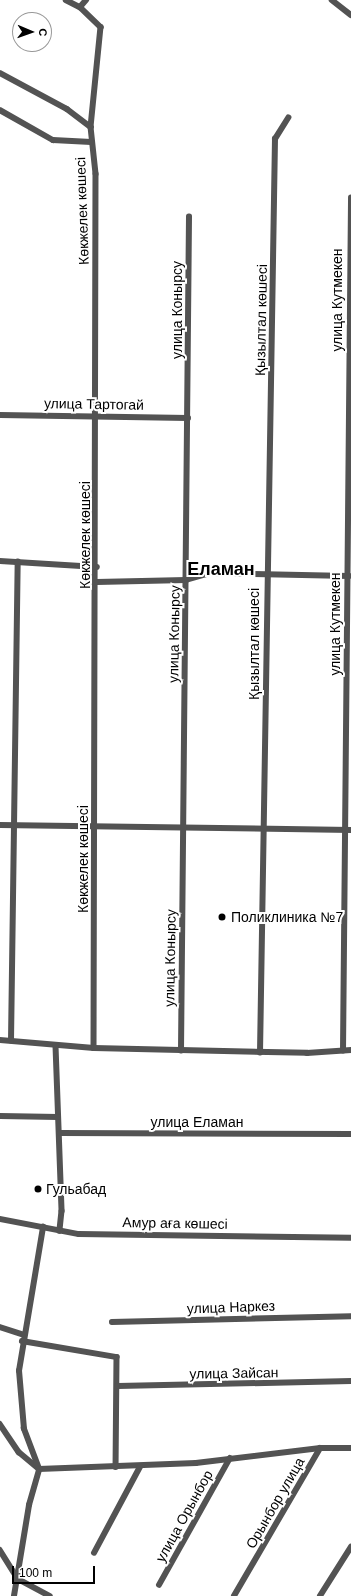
<!DOCTYPE html>
<meta charset="utf-8">
<style>
body{margin:0}
#map{position:relative;width:351px;height:1596px;overflow:hidden;background:#fff;font-family:Helvetica,sans-serif}
div>[style]{position:absolute}
.street>*{height:5.5px;margin:-2.75px;padding:0 2.75px;transform-origin:2.75px;border-radius:2.75px;background:#535353}
.dots>*{width:11px;height:11px;translate:-50% -50%;box-sizing:border-box;border:2px solid #fff;border-radius:50%}
span{translate:-50% -50%;white-space:nowrap;text-align:center;line-height:1.15;-webkit-text-stroke:4px #fff;paint-order:stroke}
.street-label{font-size:14px;color:#000}
.poi-label{font-size:14px;color:#000}
.left{translate:0 -50%;text-align:left}
.district-label{font-size:18px;color:#000;font-weight:700}
.north{position:absolute;left:12px;top:12px;width:40px;height:40px;box-sizing:border-box;background:#fff;border:1px solid #999;border-radius:50%;rotate:92deg;font-size:11px;font-weight:700;line-height:16px;text-align:center;color:#000}
.north::after{content:'';display:block;margin:auto;width:14px;height:18px;background:#000;clip-path:polygon(50% 0,100% 100%,50% 72%,0 100%)}
.scale{position:absolute;left:12px;top:1566px;width:83px;height:18px;box-sizing:border-box;border:2px solid #000;border-top:0;padding-left:5px;font-size:12px;line-height:14px;white-space:nowrap;color:#000;-webkit-text-stroke:3px #fff;paint-order:stroke}
</style>
<div id="map">
<div class="street">
<div style="left:66px;top:0;width:16px;rotate:27deg"></div>
<div style="left:80px;top:7px;width:29px;rotate:44deg"></div>
<div style="left:101px;top:27px;width:100px;rotate:95.7deg"></div>
<div style="left:332px;top:0;width:24px;rotate:38deg"></div>
<div style="left:80px;top:7px;width:9px;rotate:-49deg"></div>
<div style="left:0;top:73px;width:76px;rotate:28.2deg"></div>
<div style="left:67px;top:109px;width:30px;rotate:37deg"></div>
<div style="left:91px;top:127px;width:47px;rotate:83.9deg"></div>
<div style="left:96px;top:174px;width:874px;rotate:90.13deg"></div>
<div style="left:0;top:110px;width:61px;rotate:29.5deg"></div>
<div style="left:53px;top:140px;width:38px;rotate:3deg"></div>
<div style="left:0;top:415px;width:188px;rotate:0.9deg"></div>
<div style="left:0;top:561px;width:97px;rotate:3.5deg"></div>
<div style="left:97px;top:582px;width:89px;rotate:-1.3deg"></div>
<div style="left:186px;top:580px;width:26px;rotate:-16deg"></div>
<div style="left:211px;top:573px;width:138px;rotate:1.2deg"></div>
<div style="left:0;top:825px;width:351px;rotate:0.8deg"></div>
<div style="left:0;top:1040px;width:94px;rotate:4.9deg"></div>
<div style="left:94px;top:1048px;width:213px;rotate:1.3deg"></div>
<div style="left:307px;top:1053px;width:44px;rotate:-3.9deg"></div>
<div style="left:11px;top:1041px;width:479px;rotate:-89.2deg"></div>
<div style="left:56px;top:1046px;width:165px;rotate:87.9deg"></div>
<div style="left:62px;top:1211px;width:20px;rotate:96deg"></div>
<div style="left:181px;top:1051px;width:834px;rotate:-89.45deg"></div>
<div style="left:343px;top:1051px;width:853px;rotate:-89.46deg"></div>
<div style="left:260px;top:1053px;width:914px;rotate:-89.06deg"></div>
<div style="left:275px;top:139px;width:25px;rotate:-58deg"></div>
<div style="left:0;top:1116px;width:58px;rotate:1deg"></div>
<div style="left:60px;top:1133px;width:291px;rotate:0.2deg"></div>
<div style="left:0;top:1219px;width:80px;rotate:10.8deg"></div>
<div style="left:79px;top:1234px;width:272px;rotate:0.8deg"></div>
<div style="left:112px;top:1322px;width:239px;rotate:-1.4deg"></div>
<div style="left:0;top:1327px;width:25px;rotate:18deg"></div>
<div style="left:22px;top:1341px;width:96px;rotate:9.6deg"></div>
<div style="left:117px;top:1357px;width:110px;rotate:90.5deg"></div>
<div style="left:118px;top:1386px;width:233px;rotate:-1.2deg"></div>
<div style="left:0;top:1424px;width:34px;rotate:56deg"></div>
<div style="left:19px;top:1452px;width:26px;rotate:40deg"></div>
<div style="left:39px;top:1469px;width:157px;rotate:-2.2deg"></div>
<div style="left:196px;top:1463px;width:125px;rotate:-6.9deg"></div>
<div style="left:0;top:1550px;width:34px;rotate:58deg"></div>
<div style="left:18px;top:1579px;width:36px;rotate:28deg"></div>
<div style="left:94px;top:1553px;width:98px;rotate:-61.9deg"></div>
<div style="left:159px;top:1585px;width:145px;rotate:-60.8deg"></div>
<div style="left:14px;top:1596px;width:92px;rotate:-80.6deg"></div>
<div style="left:29px;top:1505px;width:37px;rotate:-74deg"></div>
<div style="left:39px;top:1469px;width:43px;rotate:-110.6deg"></div>
<div style="left:24px;top:1429px;width:58px;rotate:-94.9deg"></div>
<div style="left:19px;top:1371px;width:146px;rotate:-80.5deg"></div>
<div style="left:234px;top:1596px;width:171px;rotate:-59.8deg"></div>
<div style="left:320px;top:1448px;width:31px"></div>
<div style="left:320px;top:1596px;width:58px;rotate:-57.7deg"></div>
</div>
<div class="dots">
<div style="left:222px;top:917px;background:#000"></div>
<div style="left:38px;top:1189px;background:#000"></div>
</div>
<div class="street-label">
<span style="left:82px;top:211px;rotate:-92deg">Көкжелек көшесі</span>
<span style="left:337px;top:300px;rotate:-90deg">улица Кутмекен</span>
<span style="left:177px;top:310px;rotate:-90deg">улица Конырсу</span>
<span style="left:261px;top:320px;rotate:-89deg">Қызылтал көшесі</span>
<span style="left:94px;top:404px;rotate:1deg">улица Тартогай</span>
<span style="left:85px;top:535px;rotate:-90deg">Көкжелек көшесі</span>
<span style="left:335px;top:624px;rotate:-90deg">улица Кутмекен</span>
<span style="left:174px;top:634px;rotate:-89deg">улица Конырсу</span>
<span style="left:254px;top:644px;rotate:-90deg">Қызылтал көшесі</span>
<span style="left:83px;top:859px;rotate:-90deg">Көкжелек көшесі</span>
<span style="left:170px;top:958px;rotate:-89deg">улица Конырсу</span>
<span style="left:197px;top:1122px">улица Еламан</span>
<span style="left:175px;top:1223px;rotate:1deg">Амур аға көшесі</span>
<span style="left:231px;top:1307px;rotate:-2deg">улица Наркез</span>
<span style="left:234px;top:1373px;rotate:-1deg">улица Зайсан</span>
<span style="left:275px;top:1503px;rotate:-60deg">Орынбор улица</span>
<span style="left:184px;top:1516px;rotate:-61deg">улица Орынбор</span>
</div>
<div class="poi-label">
<span class="left" style="left:231px;top:917px">Поликлиника №7</span>
<span class="left" style="left:46px;top:1189px">Гульабад</span>
</div>
<div class="district-label">
<span style="left:221px;top:569px">Еламан</span>
</div>
<div class="north">С</div>
<div class="scale">100 m</div>
</div>
